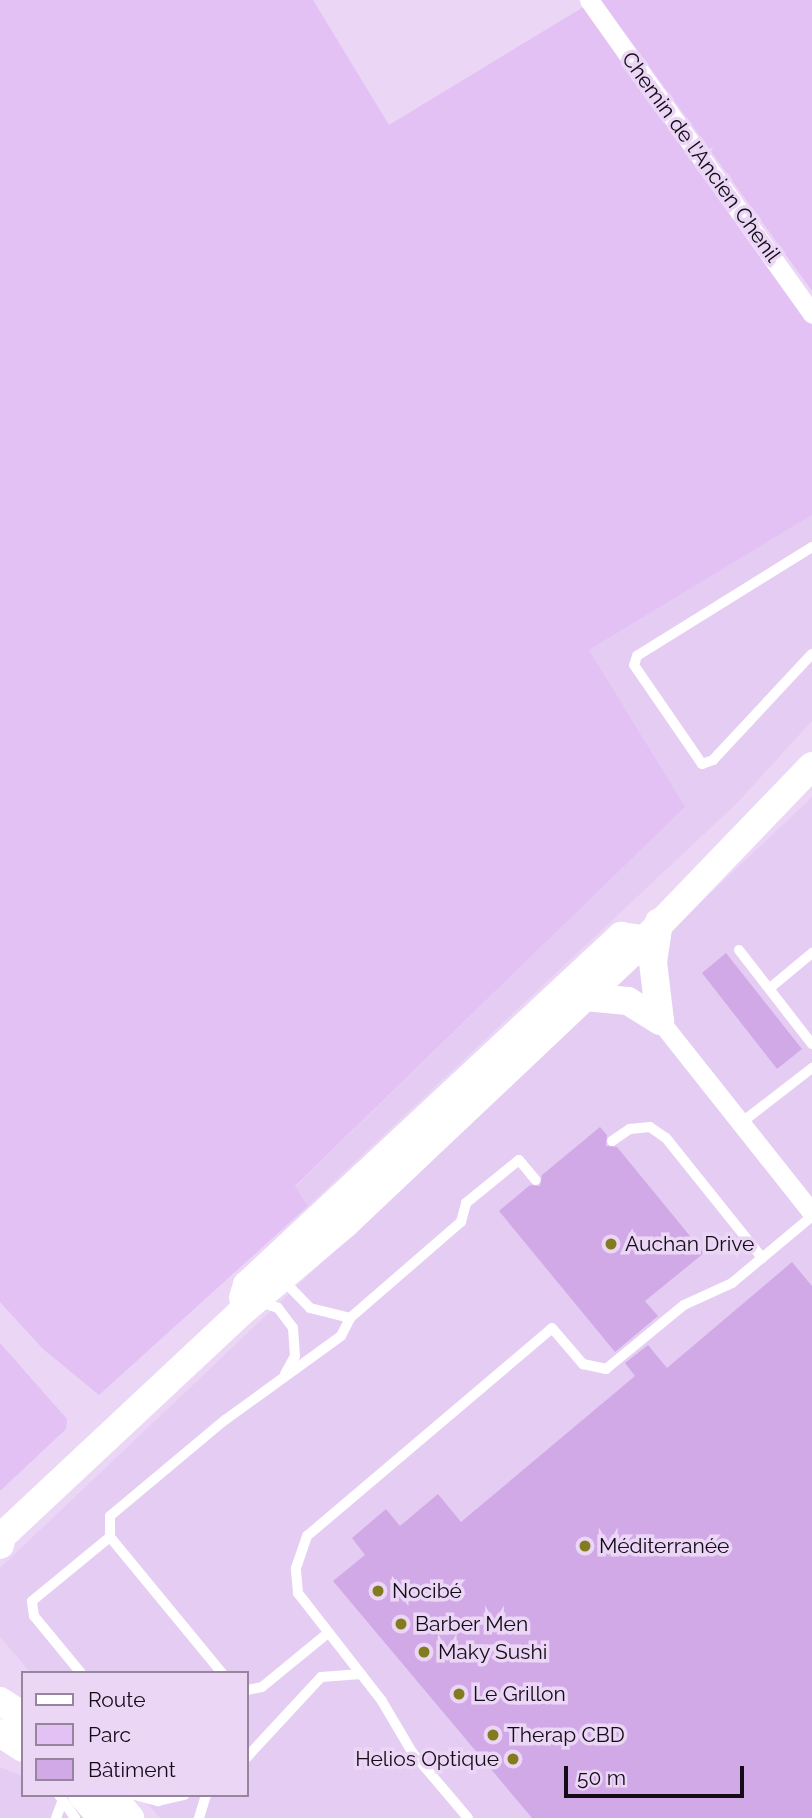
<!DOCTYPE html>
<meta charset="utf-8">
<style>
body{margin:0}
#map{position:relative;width:812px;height:1818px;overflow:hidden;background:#ebd6f6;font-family:Raleway,sans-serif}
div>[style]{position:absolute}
.built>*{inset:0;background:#e5ccf3}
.green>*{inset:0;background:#e3c1f5}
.building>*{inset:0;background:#d2a9e7}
.lane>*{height:10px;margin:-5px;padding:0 5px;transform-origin:5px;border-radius:5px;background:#fff}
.street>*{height:19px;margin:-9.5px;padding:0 9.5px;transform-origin:9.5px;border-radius:9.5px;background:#fff}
.secondary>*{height:28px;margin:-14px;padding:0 14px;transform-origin:14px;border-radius:14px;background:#fff}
.dots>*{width:19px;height:19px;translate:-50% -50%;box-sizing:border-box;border:4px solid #ebd6f6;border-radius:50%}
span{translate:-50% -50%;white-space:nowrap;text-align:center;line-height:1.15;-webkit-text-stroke:7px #ebd6f6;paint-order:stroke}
.street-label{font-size:21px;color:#130c17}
.poi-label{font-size:21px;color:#130c17}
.left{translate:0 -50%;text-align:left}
.right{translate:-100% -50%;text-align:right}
.legend{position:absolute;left:21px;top:1671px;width:228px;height:126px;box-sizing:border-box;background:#ebd6f6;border:2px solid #95859d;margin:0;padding:9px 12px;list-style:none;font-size:21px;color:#130c17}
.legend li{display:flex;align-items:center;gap:14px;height:35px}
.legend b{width:35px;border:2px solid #95859d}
.scale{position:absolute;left:564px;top:1766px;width:180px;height:32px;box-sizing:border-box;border:4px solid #130c17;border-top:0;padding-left:9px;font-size:21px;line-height:24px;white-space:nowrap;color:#130c17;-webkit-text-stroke:5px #ebd6f6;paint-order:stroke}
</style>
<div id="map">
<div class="built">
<div style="clip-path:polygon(812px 515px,812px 721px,736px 804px,308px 1206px,295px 1187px,684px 808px,589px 650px)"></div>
<div style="clip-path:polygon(812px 797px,812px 1818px,160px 1818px,140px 1795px,247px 1795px,247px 1673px,31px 1673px,0 1637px,0 1568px)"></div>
<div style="clip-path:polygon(0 1767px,23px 1776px,23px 1795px,64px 1795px,84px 1818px,0 1818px)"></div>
</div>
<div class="green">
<div style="clip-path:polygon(0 0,313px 0,389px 125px,585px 6px,812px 323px,812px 515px,589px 650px,685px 807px,295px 1186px,308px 1206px,99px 1395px,43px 1349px,0 1302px)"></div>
<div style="clip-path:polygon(601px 0,812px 0,812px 291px)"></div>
<div style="clip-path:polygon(0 1343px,67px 1419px,66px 1429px,0 1491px)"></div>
</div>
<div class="building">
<div style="clip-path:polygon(726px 953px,802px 1049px,777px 1069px,702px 973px)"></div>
<div style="clip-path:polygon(600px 1127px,607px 1135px,606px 1146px,617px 1147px,704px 1253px,645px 1301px,658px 1316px,615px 1352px,499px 1211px,530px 1185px,540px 1186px,542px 1175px)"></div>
<div style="clip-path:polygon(792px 1262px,812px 1286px,812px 1818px,532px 1818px,333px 1581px,365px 1555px,352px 1538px,386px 1509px,400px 1526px,438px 1494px,461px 1522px,635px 1376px,625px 1363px,648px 1345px,667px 1368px)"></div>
</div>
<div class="lane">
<div style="left:812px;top:547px;width:206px;rotate:148.1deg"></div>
<div style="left:637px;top:656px;width:9px;rotate:108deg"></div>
<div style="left:634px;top:665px;width:120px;rotate:55.5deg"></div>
<div style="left:702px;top:764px;width:12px;rotate:-20deg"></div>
<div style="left:713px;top:760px;width:145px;rotate:-47deg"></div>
<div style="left:739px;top:950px;width:119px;rotate:52.2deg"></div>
<div style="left:770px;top:988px;width:55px;rotate:-39.8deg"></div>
<div style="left:741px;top:1123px;width:90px;rotate:-37.8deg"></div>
<div style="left:612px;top:1141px;width:22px;rotate:-34deg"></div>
<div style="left:630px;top:1129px;width:20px;rotate:-6deg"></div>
<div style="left:650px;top:1127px;width:19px;rotate:35deg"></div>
<div style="left:666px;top:1138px;width:154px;rotate:51.3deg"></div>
<div style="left:283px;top:1280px;width:39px;rotate:46deg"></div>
<div style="left:310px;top:1308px;width:41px;rotate:14deg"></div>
<div style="left:260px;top:1302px;width:19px;rotate:18deg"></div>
<div style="left:278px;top:1308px;width:25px;rotate:53deg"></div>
<div style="left:293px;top:1328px;width:28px;rotate:86deg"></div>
<div style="left:295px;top:1356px;width:21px;rotate:119deg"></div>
<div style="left:110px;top:1537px;width:176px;rotate:50.5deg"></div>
<div style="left:81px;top:1673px;width:74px;rotate:-129.5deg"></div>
<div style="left:34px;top:1616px;width:15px;rotate:-98deg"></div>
<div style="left:32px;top:1601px;width:101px;rotate:-39.4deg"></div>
<div style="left:110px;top:1537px;width:21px;rotate:-90deg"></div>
<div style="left:110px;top:1516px;width:150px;rotate:-39.9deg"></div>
<div style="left:225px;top:1420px;width:143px;rotate:-35.9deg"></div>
<div style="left:341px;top:1336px;width:20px;rotate:-63deg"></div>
<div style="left:350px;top:1318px;width:147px;rotate:-40.9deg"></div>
<div style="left:461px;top:1222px;width:20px;rotate:-75deg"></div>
<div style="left:466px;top:1203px;width:68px;rotate:-39.1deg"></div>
<div style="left:519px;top:1160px;width:26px;rotate:50deg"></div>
<div style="left:247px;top:1690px;width:15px;rotate:-11deg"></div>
<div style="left:262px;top:1687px;width:85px;rotate:-39.3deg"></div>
<div style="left:247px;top:1757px;width:109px;rotate:-47.2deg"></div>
<div style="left:321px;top:1677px;width:40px;rotate:-4.3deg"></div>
<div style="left:59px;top:1795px;width:28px;rotate:55deg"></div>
<div style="left:135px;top:1795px;width:24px;rotate:15deg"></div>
<div style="left:158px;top:1801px;width:27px;rotate:-13deg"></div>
<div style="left:56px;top:1818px;width:17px;rotate:-69deg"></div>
<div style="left:199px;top:1818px;width:24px;rotate:-73deg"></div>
<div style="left:468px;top:1818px;width:87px;rotate:-130.3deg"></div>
<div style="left:412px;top:1752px;width:59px;rotate:-120.5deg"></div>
<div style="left:382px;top:1701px;width:137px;rotate:-127.9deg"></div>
<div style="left:298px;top:1593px;width:25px;rotate:-95deg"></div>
<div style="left:296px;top:1568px;width:34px;rotate:-71deg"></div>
<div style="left:307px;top:1536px;width:321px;rotate:-40.3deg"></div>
<div style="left:552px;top:1328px;width:48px;rotate:49.3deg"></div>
<div style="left:583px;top:1364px;width:24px;rotate:12deg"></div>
<div style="left:606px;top:1369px;width:101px;rotate:-39.4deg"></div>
<div style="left:684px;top:1305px;width:53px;rotate:-24.6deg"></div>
<div style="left:732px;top:1283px;width:104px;rotate:-39.9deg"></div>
</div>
<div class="street">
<div style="left:589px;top:0;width:385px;rotate:54.6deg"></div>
<div style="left:660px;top:1021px;width:245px;rotate:51.6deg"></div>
</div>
<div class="secondary">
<div style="left:659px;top:922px;width:40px;rotate:98.5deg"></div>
<div style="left:653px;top:962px;width:59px;rotate:83.2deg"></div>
<div style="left:585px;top:997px;width:43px;rotate:5.3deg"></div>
<div style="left:628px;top:1001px;width:38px;rotate:32deg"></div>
<div style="left:243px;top:1298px;width:14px;rotate:-73deg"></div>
<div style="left:247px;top:1285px;width:512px;rotate:-43.02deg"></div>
<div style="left:621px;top:936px;width:22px;rotate:8deg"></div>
<div style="left:0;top:1545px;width:9px;rotate:-77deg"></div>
<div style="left:2px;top:1536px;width:325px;rotate:-43.1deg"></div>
<div style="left:239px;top:1314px;width:139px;rotate:-40.3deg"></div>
<div style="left:345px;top:1224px;width:393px;rotate:-43.4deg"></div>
<div style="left:631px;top:954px;width:261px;rotate:-46.1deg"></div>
<div style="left:0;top:1701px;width:27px;rotate:33deg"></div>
<div style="left:0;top:1733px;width:27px;rotate:33deg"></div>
<div style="left:82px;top:1795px;width:30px;rotate:49deg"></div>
<div style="left:111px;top:1795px;width:30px;rotate:50deg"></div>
</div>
<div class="dots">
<div style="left:611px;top:1244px;background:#847b21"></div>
<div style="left:585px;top:1546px;background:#847b21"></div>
<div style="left:378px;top:1591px;background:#847b21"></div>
<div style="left:401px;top:1624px;background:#847b21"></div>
<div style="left:424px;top:1652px;background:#847b21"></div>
<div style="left:459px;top:1694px;background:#847b21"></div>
<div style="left:493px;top:1735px;background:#847b21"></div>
<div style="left:513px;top:1759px;background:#847b21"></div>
</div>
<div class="street-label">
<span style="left:701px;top:157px;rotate:54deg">Chemin de l'Ancien Chenil</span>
</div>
<div class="poi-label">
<span class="left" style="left:625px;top:1244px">Auchan Drive</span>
<span class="left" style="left:599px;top:1546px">Méditerranée</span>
<span class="left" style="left:392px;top:1591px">Nocibé</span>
<span class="left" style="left:415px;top:1624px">Barber Men</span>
<span class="left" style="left:438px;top:1652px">Maky Sushi</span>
<span class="left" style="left:473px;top:1694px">Le Grillon</span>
<span class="left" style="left:507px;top:1735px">Therap CBD</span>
<span class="right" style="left:499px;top:1759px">Helios Optique</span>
</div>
<ul class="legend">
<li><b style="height:9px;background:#fff"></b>Route</li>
<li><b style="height:19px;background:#e3c1f5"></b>Parc</li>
<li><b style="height:19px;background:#d2a9e7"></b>Bâtiment</li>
</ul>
<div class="scale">50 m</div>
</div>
